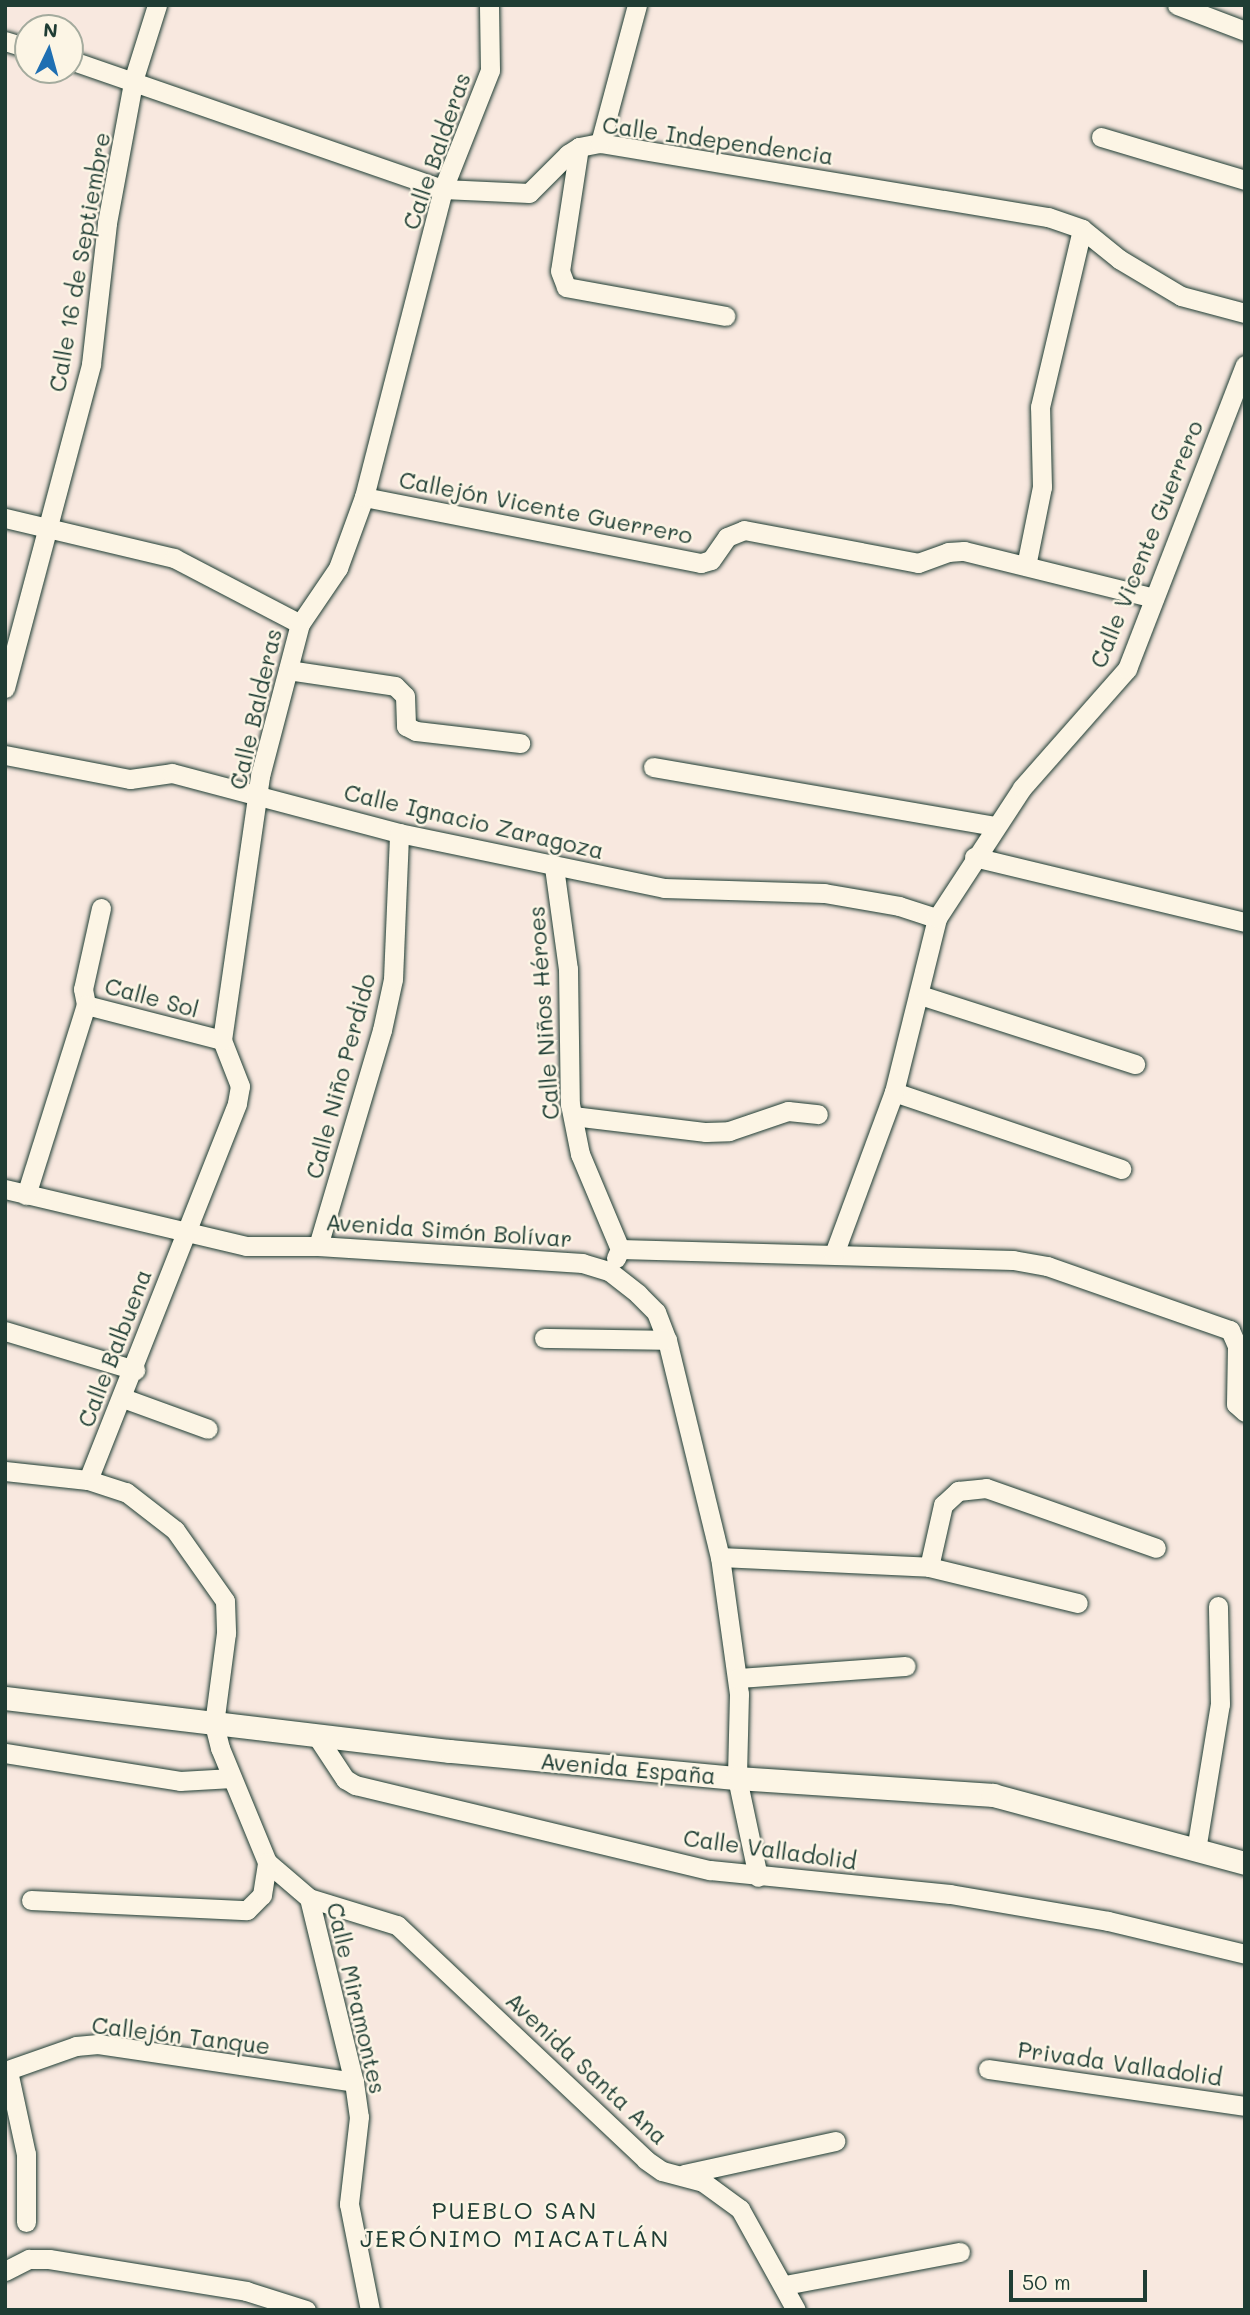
<!DOCTYPE html>
<meta charset="utf-8">
<style>
body{margin:0}
#map{position:relative;width:1250px;height:2315px;overflow:hidden;background:#f8e8df;font-family:Mali,sans-serif}
div>[style]{position:absolute}
.roads{filter:drop-shadow(0 0 2px #1f3d34) drop-shadow(0 0 2px #1f3d34)}
.minor>*{height:19px;margin:-9.5px;padding:0 9.5px;transform-origin:9.5px;border-radius:9.5px;background:#fcf5e5}
.tertiary>*{height:23px;margin:-11.5px;padding:0 11.5px;transform-origin:11.5px;border-radius:11.5px;background:#fcf5e5}
span{translate:-50% -50%;white-space:nowrap;text-align:center;line-height:1.15;-webkit-text-stroke:5px #fcf5e5;paint-order:stroke}
.street-label{font-size:23px;color:#1f3d34}
.neighbourhood-label{font-size:24px;color:#1f3d34;letter-spacing:2px}
.frame{position:absolute;inset:0;border:7px solid #1f3d34;pointer-events:none}
.north{position:absolute;left:14px;top:14px;width:70px;height:70px;box-sizing:border-box;background:#fcf5e5;border:2px solid #a4ab9e;border-radius:50%;rotate:5deg;font-size:19px;font-weight:700;line-height:28px;text-align:center;color:#1f3d34}
.north::after{content:'';display:block;margin:auto;width:24px;height:32px;background:#1f6fb2;clip-path:polygon(50% 0,100% 100%,50% 72%,0 100%)}
.scale{position:absolute;left:1009px;top:2270px;width:138px;height:32px;box-sizing:border-box;border:4px solid #1f3d34;border-top:0;padding-left:9px;font-size:21px;line-height:24px;white-space:nowrap;color:#1f3d34;-webkit-text-stroke:5px #fcf5e5;paint-order:stroke}
</style>
<div id="map">
<div class="roads">
<div class="minor">
<div style="left:1177px;top:5px;width:73px;rotate:20.9deg"></div>
<div style="left:5px;top:41px;width:24px;rotate:17deg"></div>
<div style="left:70px;top:60px;width:395px;rotate:19.1deg"></div>
<div style="left:443px;top:189px;width:86px;rotate:2.7deg"></div>
<div style="left:529px;top:193px;width:55px;rotate:-45deg"></div>
<div style="left:568px;top:154px;width:13px;rotate:-32deg"></div>
<div style="left:579px;top:147px;width:21px;rotate:-11deg"></div>
<div style="left:600px;top:143px;width:454px;rotate:9.4deg"></div>
<div style="left:1048px;top:217px;width:36px;rotate:19deg"></div>
<div style="left:1082px;top:229px;width:48px;rotate:39deg"></div>
<div style="left:1119px;top:259px;width:72px;rotate:30.8deg"></div>
<div style="left:1181px;top:296px;width:66px;rotate:14.9deg"></div>
<div style="left:1101px;top:137px;width:150px;rotate:16.6deg"></div>
<div style="left:600px;top:143px;width:143px;rotate:-75deg"></div>
<div style="left:579px;top:147px;width:125px;rotate:98.7deg"></div>
<div style="left:560px;top:271px;width:17px;rotate:69deg"></div>
<div style="left:566px;top:287px;width:162px;rotate:10.3deg"></div>
<div style="left:364px;top:497px;width:343px;rotate:11.1deg"></div>
<div style="left:701px;top:563px;width:10px;rotate:-17deg"></div>
<div style="left:711px;top:560px;width:28px;rotate:-55deg"></div>
<div style="left:727px;top:537px;width:18px;rotate:-22deg"></div>
<div style="left:744px;top:530px;width:177px;rotate:10.7deg"></div>
<div style="left:918px;top:563px;width:32px;rotate:-20deg"></div>
<div style="left:948px;top:552px;width:16px;rotate:-4deg"></div>
<div style="left:964px;top:551px;width:196px;rotate:13.9deg"></div>
<div style="left:5px;top:518px;width:174px;rotate:13.3deg"></div>
<div style="left:174px;top:558px;width:142px;rotate:27.6deg"></div>
<div style="left:1026px;top:566px;width:81px;rotate:-78.6deg"></div>
<div style="left:1042px;top:487px;width:80px;rotate:-91.4deg"></div>
<div style="left:1040px;top:407px;width:183px;rotate:-76.7deg"></div>
<div style="left:288px;top:670px;width:108px;rotate:8.5deg"></div>
<div style="left:395px;top:686px;width:14px;rotate:45deg"></div>
<div style="left:405px;top:696px;width:30px;rotate:88deg"></div>
<div style="left:406px;top:726px;width:11px;rotate:27deg"></div>
<div style="left:416px;top:731px;width:105px;rotate:6.6deg"></div>
<div style="left:5px;top:688px;width:335px;rotate:-75.1deg"></div>
<div style="left:91px;top:364px;width:142px;rotate:-83.5deg"></div>
<div style="left:107px;top:223px;width:147px;rotate:-79.5deg"></div>
<div style="left:134px;top:78px;width:77px;rotate:-72.5deg"></div>
<div style="left:5px;top:755px;width:127px;rotate:10.9deg"></div>
<div style="left:130px;top:779px;width:42px;rotate:-8.1deg"></div>
<div style="left:172px;top:773px;width:235px;rotate:14.8deg"></div>
<div style="left:399px;top:833px;width:271px;rotate:11.7deg"></div>
<div style="left:664px;top:888px;width:160px;rotate:1.8deg"></div>
<div style="left:824px;top:893px;width:76px;rotate:9.8deg"></div>
<div style="left:899px;top:906px;width:40px;rotate:18deg"></div>
<div style="left:653px;top:767px;width:347px;rotate:9.8deg"></div>
<div style="left:974px;top:857px;width:279px;rotate:13.5deg"></div>
<div style="left:554px;top:867px;width:103px;rotate:82.2deg"></div>
<div style="left:568px;top:969px;width:135px;rotate:89.2deg"></div>
<div style="left:570px;top:1104px;width:51px;rotate:78.7deg"></div>
<div style="left:580px;top:1154px;width:103px;rotate:67.2deg"></div>
<div style="left:620px;top:1249px;width:10px;rotate:114deg"></div>
<div style="left:101px;top:908px;width:83px;rotate:102.5deg"></div>
<div style="left:83px;top:989px;width:16px;rotate:79deg"></div>
<div style="left:86px;top:1005px;width:140px;rotate:14.4deg"></div>
<div style="left:920px;top:995px;width:226px;rotate:17.8deg"></div>
<div style="left:894px;top:1092px;width:240px;rotate:18.7deg"></div>
<div style="left:573px;top:1116px;width:134px;rotate:6.9deg"></div>
<div style="left:706px;top:1132px;width:23px;rotate:-2deg"></div>
<div style="left:729px;top:1131px;width:62px;rotate:-18.7deg"></div>
<div style="left:788px;top:1111px;width:30px;rotate:6deg"></div>
<div style="left:5px;top:1189px;width:248px;rotate:13.3deg"></div>
<div style="left:246px;top:1246px;width:72px"></div>
<div style="left:318px;top:1246px;width:265px;rotate:3.7deg"></div>
<div style="left:582px;top:1263px;width:28px;rotate:17deg"></div>
<div style="left:609px;top:1271px;width:37px;rotate:38deg"></div>
<div style="left:638px;top:1294px;width:25px;rotate:45deg"></div>
<div style="left:656px;top:1312px;width:30px;rotate:69deg"></div>
<div style="left:667px;top:1340px;width:223px;rotate:76.3deg"></div>
<div style="left:720px;top:1557px;width:138px;rotate:82.1deg"></div>
<div style="left:739px;top:1694px;width:84px;rotate:91.4deg"></div>
<div style="left:737px;top:1778px;width:101px;rotate:78deg"></div>
<div style="left:26px;top:1195px;width:199px;rotate:-72.5deg"></div>
<div style="left:318px;top:1246px;width:225px;rotate:-73.5deg"></div>
<div style="left:382px;top:1030px;width:52px;rotate:-77.8deg"></div>
<div style="left:393px;top:979px;width:146px;rotate:-87.6deg"></div>
<div style="left:620px;top:1249px;width:393px;rotate:1.6deg"></div>
<div style="left:1013px;top:1260px;width:35px;rotate:10deg"></div>
<div style="left:1047px;top:1266px;width:194px;rotate:19.3deg"></div>
<div style="left:1230px;top:1330px;width:17px;rotate:66deg"></div>
<div style="left:1237px;top:1346px;width:58px;rotate:91deg"></div>
<div style="left:1236px;top:1404px;width:12px;rotate:42deg"></div>
<div style="left:834px;top:1254px;width:173px;rotate:-69.7deg"></div>
<div style="left:894px;top:1092px;width:179px;rotate:-76.1deg"></div>
<div style="left:937px;top:918px;width:155px;rotate:-56.8deg"></div>
<div style="left:1022px;top:788px;width:159px;rotate:-48.6deg"></div>
<div style="left:1127px;top:669px;width:326px;rotate:-68.8deg"></div>
<div style="left:5px;top:1331px;width:136px;rotate:16.7deg"></div>
<div style="left:544px;top:1338px;width:123px;rotate:0.9deg"></div>
<div style="left:123px;top:1398px;width:90px;rotate:20deg"></div>
<div style="left:5px;top:1471px;width:83px;rotate:6.2deg"></div>
<div style="left:88px;top:1480px;width:40px;rotate:18deg"></div>
<div style="left:126px;top:1492px;width:62px;rotate:37.8deg"></div>
<div style="left:175px;top:1530px;width:87px;rotate:54.8deg"></div>
<div style="left:225px;top:1601px;width:32px;rotate:88deg"></div>
<div style="left:226px;top:1633px;width:92px;rotate:97.5deg"></div>
<div style="left:214px;top:1724px;width:25px;rotate:76deg"></div>
<div style="left:220px;top:1748px;width:123px;rotate:67.6deg"></div>
<div style="left:267px;top:1862px;width:55px;rotate:40.6deg"></div>
<div style="left:309px;top:1898px;width:189px;rotate:76.3deg"></div>
<div style="left:354px;top:2082px;width:35px;rotate:82deg"></div>
<div style="left:359px;top:2117px;width:88px;rotate:96.6deg"></div>
<div style="left:349px;top:2204px;width:108px;rotate:78.8deg"></div>
<div style="left:88px;top:1480px;width:405px;rotate:-68.4deg"></div>
<div style="left:237px;top:1103px;width:17px;rotate:-80deg"></div>
<div style="left:240px;top:1086px;width:49px;rotate:-111.4deg"></div>
<div style="left:222px;top:1040px;width:267px;rotate:-81.8deg"></div>
<div style="left:260px;top:776px;width:157px;rotate:-75.3deg"></div>
<div style="left:300px;top:624px;width:68px;rotate:-55.8deg"></div>
<div style="left:338px;top:568px;width:76px;rotate:-69.9deg"></div>
<div style="left:364px;top:497px;width:318px;rotate:-75.6deg"></div>
<div style="left:443px;top:189px;width:128px;rotate:-68.4deg"></div>
<div style="left:490px;top:70px;width:65px;rotate:-90.9deg"></div>
<div style="left:720px;top:1557px;width:209px;rotate:2.7deg"></div>
<div style="left:929px;top:1567px;width:153px;rotate:13.6deg"></div>
<div style="left:929px;top:1567px;width:64px;rotate:-77.3deg"></div>
<div style="left:943px;top:1505px;width:21px;rotate:-43deg"></div>
<div style="left:958px;top:1491px;width:28px;rotate:-6deg"></div>
<div style="left:986px;top:1488px;width:180px;rotate:19.4deg"></div>
<div style="left:738px;top:1678px;width:168px;rotate:-4.1deg"></div>
<div style="left:316px;top:1735px;width:53px;rotate:56.6deg"></div>
<div style="left:345px;top:1779px;width:12px;rotate:31deg"></div>
<div style="left:355px;top:1785px;width:365px;rotate:13.5deg"></div>
<div style="left:710px;top:1870px;width:241px;rotate:5.7deg"></div>
<div style="left:950px;top:1894px;width:160px;rotate:9.7deg"></div>
<div style="left:1108px;top:1921px;width:141px;rotate:13.5deg"></div>
<div style="left:5px;top:1753px;width:177px;rotate:9.1deg"></div>
<div style="left:180px;top:1781px;width:52px;rotate:-3.3deg"></div>
<div style="left:1196px;top:1850px;width:148px;rotate:-80.7deg"></div>
<div style="left:1220px;top:1704px;width:98px;rotate:-91.2deg"></div>
<div style="left:309px;top:1898px;width:92px;rotate:17.1deg"></div>
<div style="left:397px;top:1925px;width:342px;rotate:43.3deg"></div>
<div style="left:646px;top:2160px;width:19px;rotate:35deg"></div>
<div style="left:662px;top:2171px;width:42px;rotate:15deg"></div>
<div style="left:703px;top:2182px;width:46px;rotate:36.1deg"></div>
<div style="left:740px;top:2209px;width:115px;rotate:61deg"></div>
<div style="left:31px;top:1900px;width:216px;rotate:2.7deg"></div>
<div style="left:247px;top:1910px;width:21px;rotate:-45deg"></div>
<div style="left:262px;top:1895px;width:33px;rotate:-81deg"></div>
<div style="left:988px;top:2069px;width:260px;rotate:8.2deg"></div>
<div style="left:5px;top:2071px;width:75px;rotate:-19.4deg"></div>
<div style="left:76px;top:2046px;width:22px;rotate:-5deg"></div>
<div style="left:98px;top:2044px;width:259px;rotate:8.4deg"></div>
<div style="left:8px;top:2071px;width:85px;rotate:77.8deg"></div>
<div style="left:26px;top:2154px;width:68px;rotate:90deg"></div>
<div style="left:684px;top:2174px;width:155px;rotate:-12.3deg"></div>
<div style="left:5px;top:2271px;width:27px;rotate:-27deg"></div>
<div style="left:29px;top:2259px;width:20px"></div>
<div style="left:49px;top:2259px;width:200px;rotate:9.2deg"></div>
<div style="left:246px;top:2291px;width:63px;rotate:17.6deg"></div>
<div style="left:785px;top:2285px;width:178px;rotate:-10.7deg"></div>
</div>
<div class="tertiary">
<div style="left:5px;top:1698px;width:448px;rotate:6.8deg"></div>
<div style="left:450px;top:1751px;width:288px;rotate:5.4deg"></div>
<div style="left:737px;top:1778px;width:257px;rotate:3.8deg"></div>
<div style="left:993px;top:1795px;width:261px;rotate:15.1deg"></div>
</div>
</div>
<div class="street-label">
<span style="left:718px;top:140px;rotate:8deg">Calle Independencia</span>
<span style="left:436px;top:151px;rotate:-71deg">Calle Balderas</span>
<span style="left:79px;top:262px;rotate:-80deg">Calle 16 de Septiembre</span>
<span style="left:546px;top:507px;rotate:11deg">Callejón Vicente Guerrero</span>
<span style="left:1146px;top:544px;rotate:-68deg">Calle Vicente Guerrero</span>
<span style="left:255px;top:709px;rotate:-77deg">Calle Balderas</span>
<span style="left:474px;top:821px;rotate:13deg">Calle Ignacio Zaragoza</span>
<span style="left:152px;top:997px;rotate:15deg">Calle Sol</span>
<span style="left:543px;top:1013px;rotate:-94deg">Calle Niños Héroes</span>
<span style="left:340px;top:1076px;rotate:-75deg">Calle Niño Perdido</span>
<span style="left:449px;top:1230px;rotate:4deg">Avenida Simón Bolívar</span>
<span style="left:114px;top:1348px;rotate:-69deg">Calle Balbuena</span>
<span style="left:628px;top:1768px;rotate:5deg">Avenida España</span>
<span style="left:770px;top:1849px;rotate:8deg">Calle Valladolid</span>
<span style="left:357px;top:1998px;rotate:77deg">Calle Miramontes</span>
<span style="left:181px;top:2035px;rotate:7deg">Callejón Tanque</span>
<span style="left:1120px;top:2063px;rotate:8deg">Privada Valladolid</span>
<span style="left:587px;top:2068px;rotate:43deg">Avenida Santa Ana</span>
</div>
<div class="neighbourhood-label">
<span style="left:515px;top:2224px">PUEBLO SAN<br>JERÓNIMO MIACATLÁN</span>
</div>
<div class="frame"></div>
<div class="north">N</div>
<div class="scale">50 m</div>
</div>
